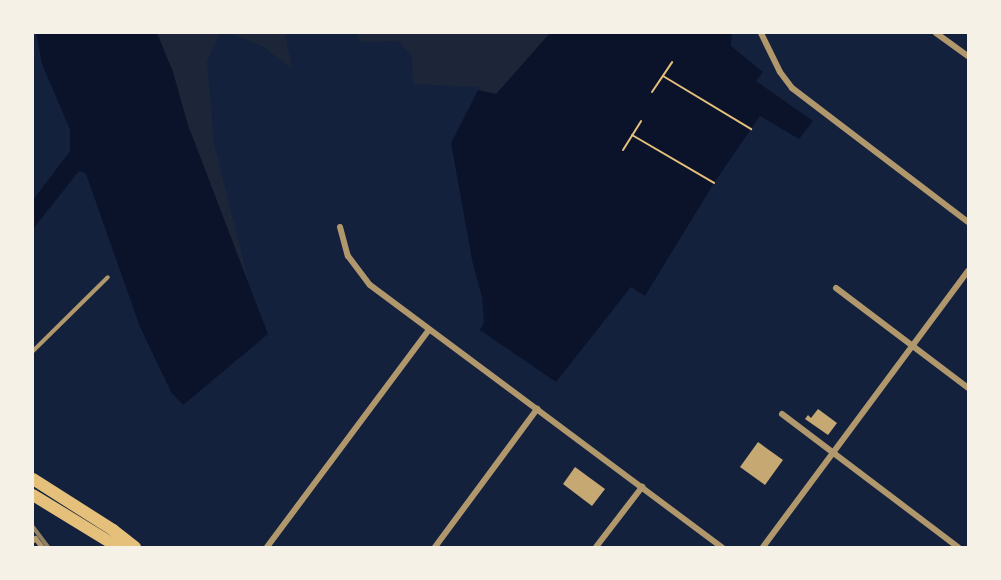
<!DOCTYPE html>
<style>
body{margin:0}
#map{position:relative;width:1001px;height:580px;overflow:hidden;background:#14213d;font-family:Poppins,sans-serif}
div>[style]{position:absolute}
.green>*{inset:0;background:#1d2539}
.water>*{inset:0;background:#0b132b}
.building>*{inset:0;background:#c6a872}
.path>*{height:2px;margin:-1px;padding:0 1px;transform-origin:1px;border-radius:1px;background:#e5c07b}
.service>*{height:4px;margin:-2px;padding:0 2px;transform-origin:2px;border-radius:2px;background:#b1986c}
.pedestrian>*{height:5px;margin:-2.5px;padding:0 2.5px;transform-origin:2.5px;border-radius:2.5px;background:#b1986c}
.minor>*{height:6px;margin:-3px;padding:0 3px;transform-origin:3px;border-radius:3px;background:#b1986c}
.primary>*{height:12px;margin:-6px;padding:0 6px;transform-origin:6px;border-radius:6px;background:#e5c07b}
.rail>*{height:4px;margin:-2px;padding:0 2px;transform-origin:2px;border-radius:2px;background:#918062}
span{translate:-50% -50%;white-space:nowrap;text-align:center;line-height:1.15;-webkit-text-stroke:5px #f6f1e7;paint-order:stroke}
.frame{position:absolute;inset:0;border:34px solid #f6f1e7;pointer-events:none}
</style>
<div id="map">
<div class="green">
<div style="clip-path:polygon(143px 33px,220px 33px,207px 62px,214px 143px,257px 316px)"></div>
<div style="clip-path:polygon(230px 33px,285px 33px,292px 69px,264px 47px)"></div>
<div style="clip-path:polygon(357px 33px,561px 33px,500px 97px,483px 93px,478px 87px,413px 84px,412px 56px,398px 41px,359px 42px)"></div>
</div>
<div class="water">
<div style="clip-path:polygon(36px 33px,157px 33px,173px 72px,188px 125px,268px 334px,183px 405px,171px 392px,140px 327px,86px 174px,79px 171px,33px 229px,33px 200px,70px 151px,70px 130px,42px 64px)"></div>
<div style="clip-path:polygon(550px 33px,732px 33px,731px 46px,763px 72px,756px 81px,813px 121px,799px 139px,760px 116px,714px 183px,645px 296px,631px 287px,556px 382px,480px 330px,484px 322px,482px 297px,472px 260px,451px 143px,478px 90px,496px 94px)"></div>
</div>
<div class="building">
<div style="clip-path:polygon(818px 409px,837px 423px,828px 435px,805px 419px,808px 415px,811px 418px)"></div>
<div style="clip-path:polygon(758px 442px,783px 460px,765px 485px,740px 467px)"></div>
<div style="clip-path:polygon(575px 467px,605px 489px,592px 506px,563px 484px)"></div>
</div>
<div class="path">
<div style="left:663px;top:76px;width:103px;rotate:31.1deg"></div>
<div style="left:652px;top:92px;width:36px;rotate:-56deg"></div>
<div style="left:632px;top:135px;width:95px;rotate:30.3deg"></div>
<div style="left:623px;top:150px;width:34px;rotate:-58deg"></div>
</div>
<div class="service">
<div style="left:33px;top:351px;width:105px;rotate:-44.6deg"></div>
</div>
<div class="pedestrian">
<div style="left:33px;top:540px;width:3px;rotate:-45deg"></div>
<div style="left:35px;top:538px;width:11px;rotate:52deg"></div>
</div>
<div class="minor">
<div style="left:761px;top:33px;width:43px;rotate:64deg"></div>
<div style="left:780px;top:72px;width:20px;rotate:53deg"></div>
<div style="left:792px;top:88px;width:221px;rotate:37.3deg"></div>
<div style="left:936px;top:33px;width:39px;rotate:36deg"></div>
<div style="left:340px;top:227px;width:30px;rotate:75deg"></div>
<div style="left:348px;top:256px;width:36px;rotate:53deg"></div>
<div style="left:370px;top:285px;width:439px;rotate:36.7deg"></div>
<div style="left:836px;top:288px;width:166px;rotate:37.1deg"></div>
<div style="left:782px;top:414px;width:221px;rotate:37.1deg"></div>
<div style="left:267px;top:547px;width:271px;rotate:-53.3deg"></div>
<div style="left:435px;top:547px;width:172px;rotate:-53.5deg"></div>
<div style="left:596px;top:547px;width:76px;rotate:-52.5deg"></div>
<div style="left:763px;top:547px;width:344px;rotate:-53.4deg"></div>
</div>
<div class="primary">
<div style="left:33px;top:479px;width:95px;rotate:32.5deg"></div>
<div style="left:113px;top:530px;width:28px;rotate:38deg"></div>
<div style="left:33px;top:495px;width:100px;rotate:31.5deg"></div>
</div>
<div class="rail">
<div style="left:33px;top:527px;width:25px;rotate:53deg"></div>
</div>
<div class="frame"></div>
</div>
